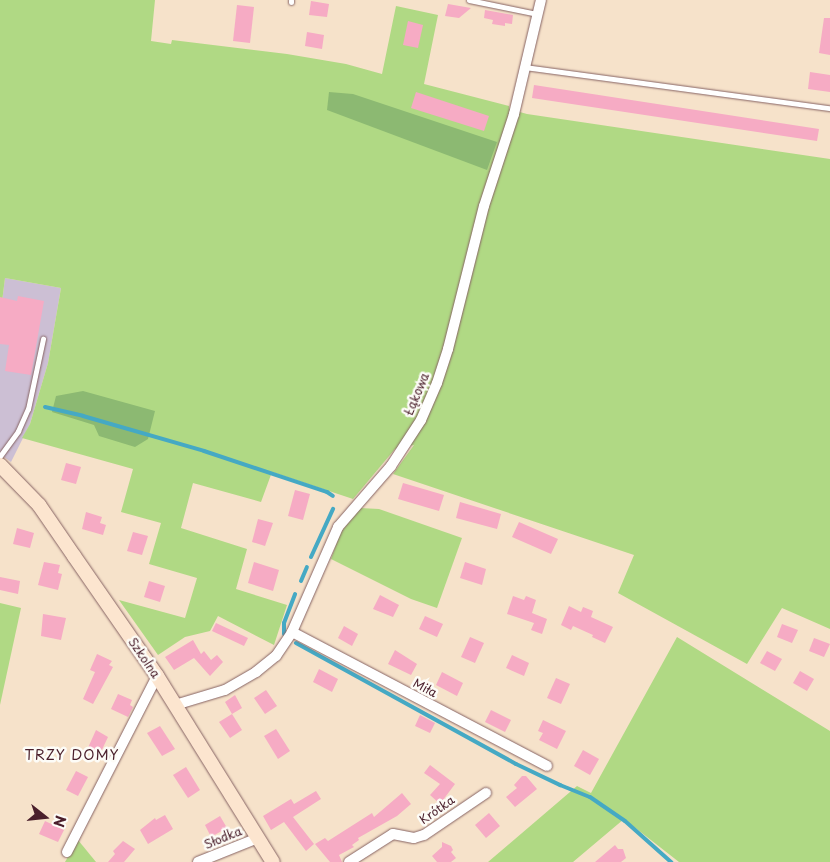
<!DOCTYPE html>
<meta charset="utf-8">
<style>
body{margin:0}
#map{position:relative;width:830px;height:862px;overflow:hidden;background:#f6e2ca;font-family:"Playpen Sans",sans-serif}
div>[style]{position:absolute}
.industrial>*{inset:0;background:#ccbfd4}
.green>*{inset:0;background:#b0d984}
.forest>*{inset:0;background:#8cb972}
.stream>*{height:4px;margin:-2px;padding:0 2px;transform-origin:2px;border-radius:2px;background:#45a9c4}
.building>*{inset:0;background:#f6abc4}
.roads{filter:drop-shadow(0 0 1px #866363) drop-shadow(0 0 1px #866363)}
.lane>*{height:5px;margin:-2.5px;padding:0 2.5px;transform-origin:2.5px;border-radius:2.5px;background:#fff}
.street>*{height:10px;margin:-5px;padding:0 5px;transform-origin:5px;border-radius:5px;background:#fff}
.secondary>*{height:14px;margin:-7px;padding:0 7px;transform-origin:7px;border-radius:7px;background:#fce5cf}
span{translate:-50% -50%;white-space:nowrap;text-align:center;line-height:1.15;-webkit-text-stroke:5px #fdfcf7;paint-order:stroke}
.street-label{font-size:12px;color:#4a1f2b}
.neighbourhood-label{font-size:14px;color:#4a1f2b;letter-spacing:1px}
.north{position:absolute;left:20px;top:792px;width:50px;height:50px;-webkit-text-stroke:4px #fdfcf7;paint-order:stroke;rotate:106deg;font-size:14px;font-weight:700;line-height:20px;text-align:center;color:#4a1f2b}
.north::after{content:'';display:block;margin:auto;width:18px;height:22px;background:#4a1f2b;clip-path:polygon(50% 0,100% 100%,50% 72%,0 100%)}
</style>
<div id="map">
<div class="industrial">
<div style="clip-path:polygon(5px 278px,61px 288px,48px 363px,30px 424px,11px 462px,0 454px,0 318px)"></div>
</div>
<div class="green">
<div style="clip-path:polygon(0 0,155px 0,151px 41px,171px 44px,172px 40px,287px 54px,346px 64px,382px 74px,396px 6px,438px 15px,424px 84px,509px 106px,509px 109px,527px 114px,830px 159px,830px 629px,782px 608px,747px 664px,618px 593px,634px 555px,393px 474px,414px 445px,395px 449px,353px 499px,272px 472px,261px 502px,193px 483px,181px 528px,247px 549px,236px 589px,287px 605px,274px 645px,218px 616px,210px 631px,185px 637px,158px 655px,119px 600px,185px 618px,197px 578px,149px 564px,161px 523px,121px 512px,133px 469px,22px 438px,30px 424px,48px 363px,61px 288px,5px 278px,0 318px)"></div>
<div style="clip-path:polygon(360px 508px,379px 509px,462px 538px,437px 608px,411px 599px,331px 559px,340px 533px)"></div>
<div style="clip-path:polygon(0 603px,21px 608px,0 705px)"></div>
<div style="clip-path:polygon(677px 637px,830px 731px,830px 862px,679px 862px,624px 819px,573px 862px,488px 862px,577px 786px,591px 793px)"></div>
<div style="clip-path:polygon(78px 840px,96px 862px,65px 862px)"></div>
</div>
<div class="forest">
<div style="clip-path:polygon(329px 92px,353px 94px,497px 142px,487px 170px,327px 110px)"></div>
<div style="clip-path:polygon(83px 391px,155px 411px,148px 439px,135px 447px,99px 436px,94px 425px,52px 412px,56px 396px)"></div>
</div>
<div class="stream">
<div style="left:45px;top:407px;width:39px;rotate:13deg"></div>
<div style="left:83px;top:416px;width:126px;rotate:16.1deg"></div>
<div style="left:204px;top:451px;width:130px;rotate:18.4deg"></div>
<div style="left:327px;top:492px;width:7px;rotate:34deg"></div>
<div style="left:311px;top:557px;width:53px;rotate:-65.4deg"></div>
<div style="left:301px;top:581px;width:15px;rotate:-67deg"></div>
<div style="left:284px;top:634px;width:11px;rotate:-90deg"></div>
<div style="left:284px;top:623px;width:31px;rotate:-69deg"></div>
<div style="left:296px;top:643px;width:251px;rotate:28.8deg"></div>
<div style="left:516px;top:764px;width:49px;rotate:25.5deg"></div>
<div style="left:560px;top:785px;width:32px;rotate:22deg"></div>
<div style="left:590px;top:797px;width:42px;rotate:34.4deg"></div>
<div style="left:625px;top:821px;width:62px;rotate:41.7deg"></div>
</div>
<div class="building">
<div style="clip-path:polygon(311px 1px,329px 4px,327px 17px,309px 15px)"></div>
<div style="clip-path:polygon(448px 4px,471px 8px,459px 18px,445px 16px)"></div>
<div style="clip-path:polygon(237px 5px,254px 7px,250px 43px,233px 41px)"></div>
<div style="clip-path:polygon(485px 10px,513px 15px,512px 24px,505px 23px,505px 26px,492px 24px,493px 20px,484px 18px)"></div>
<div style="clip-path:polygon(824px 18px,830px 18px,830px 55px,819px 53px)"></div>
<div style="clip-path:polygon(408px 21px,423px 25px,418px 48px,403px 45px)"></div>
<div style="clip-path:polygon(307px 32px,324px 35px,322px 49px,305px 46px)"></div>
<div style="clip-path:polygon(810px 72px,830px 75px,830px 92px,808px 89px)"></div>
<div style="clip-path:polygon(534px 85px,819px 129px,817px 141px,532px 98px)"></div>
<div style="clip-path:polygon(416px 92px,489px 116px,484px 131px,411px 108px)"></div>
<div style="clip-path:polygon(18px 296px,44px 301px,31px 375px,5px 371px,9px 345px,0 344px,0 297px,17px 301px)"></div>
<div style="clip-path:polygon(66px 463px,81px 467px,76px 484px,61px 480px)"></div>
<div style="clip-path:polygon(403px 483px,444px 495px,439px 511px,398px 499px)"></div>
<div style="clip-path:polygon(295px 490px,310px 494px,303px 520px,288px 516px)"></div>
<div style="clip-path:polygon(460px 502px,501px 514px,497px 529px,456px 518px)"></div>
<div style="clip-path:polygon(86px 512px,102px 517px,100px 523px,106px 525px,103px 535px,82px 529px)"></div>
<div style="clip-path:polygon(258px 519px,273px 523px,265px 546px,252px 542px)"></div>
<div style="clip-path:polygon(519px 522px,558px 539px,551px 554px,512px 537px)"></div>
<div style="clip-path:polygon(17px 528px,34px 533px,30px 548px,13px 544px)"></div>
<div style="clip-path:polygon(133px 532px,148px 536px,142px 555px,127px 551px)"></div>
<div style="clip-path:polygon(44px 562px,60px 565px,58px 573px,62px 574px,58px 590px,38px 585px)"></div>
<div style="clip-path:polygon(254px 562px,279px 570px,273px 591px,248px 583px)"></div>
<div style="clip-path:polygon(465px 562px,486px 569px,482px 585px,460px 578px)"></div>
<div style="clip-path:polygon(0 577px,20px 581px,18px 594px,0 590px)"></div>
<div style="clip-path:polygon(149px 581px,165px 586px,160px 602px,144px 597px)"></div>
<div style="clip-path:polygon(380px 595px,399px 605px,393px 617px,373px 609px)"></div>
<div style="clip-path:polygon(513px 596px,524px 600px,526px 596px,536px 600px,532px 613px,547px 619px,542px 634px,531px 630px,534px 623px,507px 614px)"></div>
<div style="clip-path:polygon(569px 606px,581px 612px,583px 607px,593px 611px,591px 617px,613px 627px,605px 643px,592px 637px,593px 635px,573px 626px,571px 630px,561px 625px)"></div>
<div style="clip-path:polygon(43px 614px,66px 618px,61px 640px,41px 636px)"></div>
<div style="clip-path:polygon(425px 616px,443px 624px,437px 637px,419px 629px)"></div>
<div style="clip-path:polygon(216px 623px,248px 638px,244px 646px,212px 631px)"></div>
<div style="clip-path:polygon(782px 624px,798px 630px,792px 643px,777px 637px)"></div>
<div style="clip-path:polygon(344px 626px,358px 634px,352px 646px,338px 638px)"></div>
<div style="clip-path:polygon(470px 637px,484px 643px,475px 663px,461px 657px)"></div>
<div style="clip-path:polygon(814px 638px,830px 644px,824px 657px,809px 651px)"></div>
<div style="clip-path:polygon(193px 640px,201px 654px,204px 651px,211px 660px,217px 655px,223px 662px,210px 676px,194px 658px,174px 670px,165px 657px)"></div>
<div style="clip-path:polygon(395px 650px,417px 664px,411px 675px,388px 664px)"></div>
<div style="clip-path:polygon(767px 651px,782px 659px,775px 671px,760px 663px)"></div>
<div style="clip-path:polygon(97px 654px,112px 661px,109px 665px,113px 667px,93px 704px,83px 699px,95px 672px,90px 670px)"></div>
<div style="clip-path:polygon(512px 655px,529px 663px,524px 676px,506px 668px)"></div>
<div style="clip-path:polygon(319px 669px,338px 679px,332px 692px,313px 682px)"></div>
<div style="clip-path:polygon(800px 671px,814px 679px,807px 691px,793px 683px)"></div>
<div style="clip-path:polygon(442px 672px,463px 683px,457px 696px,436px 685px)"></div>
<div style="clip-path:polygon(556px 678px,570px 684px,561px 704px,547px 698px)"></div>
<div style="clip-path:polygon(266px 690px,277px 706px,265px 714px,254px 698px)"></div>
<div style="clip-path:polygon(118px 694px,132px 700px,130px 705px,133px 707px,128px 717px,111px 709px)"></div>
<div style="clip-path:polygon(235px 695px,242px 708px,232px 714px,242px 730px,230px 738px,219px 722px,232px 714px,225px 702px)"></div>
<div style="clip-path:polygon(491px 710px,511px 720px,505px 732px,485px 722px)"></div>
<div style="clip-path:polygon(420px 715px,435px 723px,430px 733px,415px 726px)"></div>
<div style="clip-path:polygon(543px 720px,566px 731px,557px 749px,539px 740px,543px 733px,538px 731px)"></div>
<div style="clip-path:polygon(160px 726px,175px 749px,162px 756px,147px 733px)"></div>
<div style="clip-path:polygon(276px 729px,290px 751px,278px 759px,264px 736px)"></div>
<div style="clip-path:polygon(96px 730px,108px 737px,99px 756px,87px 750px)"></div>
<div style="clip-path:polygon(583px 750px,599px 759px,590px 775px,574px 766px)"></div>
<div style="clip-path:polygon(430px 765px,455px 784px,440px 804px,430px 795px,440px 784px,424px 773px)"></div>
<div style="clip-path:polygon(186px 767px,200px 790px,188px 798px,173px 775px)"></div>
<div style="clip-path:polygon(76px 771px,88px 777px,78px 796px,66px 790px)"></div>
<div style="clip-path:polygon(522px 776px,526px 776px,537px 789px,515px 807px,506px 797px,517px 788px,514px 785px)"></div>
<div style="clip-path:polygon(316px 791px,321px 799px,293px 817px,314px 844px,306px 851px,284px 822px,271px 830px,263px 816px,291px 799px,294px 804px)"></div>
<div style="clip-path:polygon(402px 793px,411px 804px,397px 816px,358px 838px,359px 840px,352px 845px,354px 847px,339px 855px,342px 862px,330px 862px,315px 844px,325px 838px,328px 841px,372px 813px,374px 817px)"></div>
<div style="clip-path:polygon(489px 813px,500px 826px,486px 838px,475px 825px)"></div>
<div style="clip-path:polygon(165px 815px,173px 829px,148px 844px,140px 830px,155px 818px,156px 820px)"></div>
<div style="clip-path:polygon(220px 816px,227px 828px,211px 837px,205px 825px)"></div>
<div style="clip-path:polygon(45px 821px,64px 830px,58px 842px,39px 834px)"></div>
<div style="clip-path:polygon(123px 841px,135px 849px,124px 862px,108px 862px,115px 854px,113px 851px)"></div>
<div style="clip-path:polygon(442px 842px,451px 846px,453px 850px,451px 852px,456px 858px,451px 862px,437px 862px,432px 856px,442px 847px)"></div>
<div style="clip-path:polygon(615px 845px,618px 849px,623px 849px,626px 858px,621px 862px,595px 862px)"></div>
</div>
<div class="roads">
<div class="lane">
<div style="left:469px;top:0;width:69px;rotate:11.6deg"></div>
<div style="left:291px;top:2px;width:2px;rotate:-90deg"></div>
<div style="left:525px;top:67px;width:308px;rotate:7.7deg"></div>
<div style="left:0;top:456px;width:31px;rotate:-54deg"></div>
<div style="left:18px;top:431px;width:24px;rotate:-66deg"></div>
<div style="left:28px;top:409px;width:72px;rotate:-77.9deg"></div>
</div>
<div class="street">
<div style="left:292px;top:632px;width:288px;rotate:27.7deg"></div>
<div style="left:175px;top:705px;width:52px;rotate:-16.7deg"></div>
<div style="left:225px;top:690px;width:36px;rotate:-30deg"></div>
<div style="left:256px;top:672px;width:26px;rotate:-39deg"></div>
<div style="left:276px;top:656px;width:29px;rotate:-56deg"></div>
<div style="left:292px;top:632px;width:115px;rotate:-66.3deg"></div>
<div style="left:338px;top:527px;width:81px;rotate:-49deg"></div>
<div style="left:391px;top:466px;width:55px;rotate:-56.9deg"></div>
<div style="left:421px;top:420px;width:40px;rotate:-66.6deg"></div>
<div style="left:437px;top:383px;width:36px;rotate:-72deg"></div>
<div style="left:448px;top:349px;width:147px;rotate:-75.9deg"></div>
<div style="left:484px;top:206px;width:97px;rotate:-71.9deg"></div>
<div style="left:514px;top:114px;width:117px;rotate:-76.7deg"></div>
<div style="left:67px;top:852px;width:198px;rotate:-62.9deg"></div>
<div style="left:198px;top:862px;width:65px;rotate:-21.8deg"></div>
<div style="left:349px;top:862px;width:52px;rotate:-32.5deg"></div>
<div style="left:393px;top:834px;width:21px;rotate:11deg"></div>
<div style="left:414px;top:838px;width:10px;rotate:-17deg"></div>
<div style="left:424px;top:835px;width:75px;rotate:-34.1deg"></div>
</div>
<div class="secondary">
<div style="left:0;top:465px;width:56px;rotate:45.7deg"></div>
<div style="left:39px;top:505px;width:62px;rotate:55.5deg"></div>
<div style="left:74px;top:556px;width:146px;rotate:55.3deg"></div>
<div style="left:157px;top:676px;width:219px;rotate:58.1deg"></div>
</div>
</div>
<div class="street-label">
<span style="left:417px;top:394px;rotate:-67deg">Łąkowa</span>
<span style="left:144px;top:658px;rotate:56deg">Szkolna</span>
<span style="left:425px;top:688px;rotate:28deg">Miła</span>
<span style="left:437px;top:810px;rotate:-35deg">Krótka</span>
<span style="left:223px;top:838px;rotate:-22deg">Słodka</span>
</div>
<div class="neighbourhood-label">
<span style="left:72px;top:755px">TRZY DOMY</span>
</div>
<div class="north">N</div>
</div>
